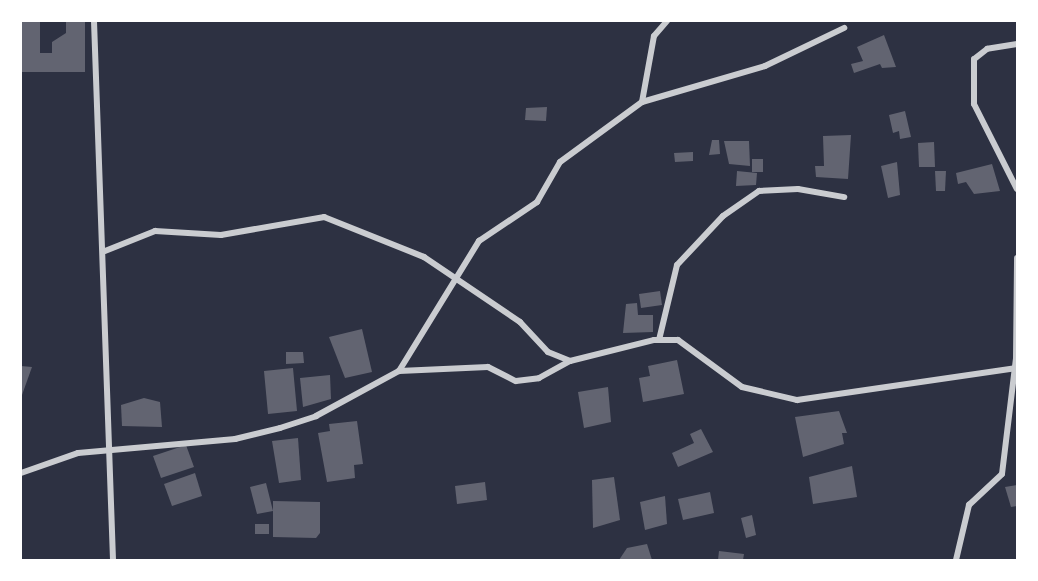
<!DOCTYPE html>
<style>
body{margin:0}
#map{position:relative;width:1038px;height:581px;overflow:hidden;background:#2d3142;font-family:"Sofia Sans Condensed",sans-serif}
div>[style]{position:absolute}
.building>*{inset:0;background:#626471}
.minor>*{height:6px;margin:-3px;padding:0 3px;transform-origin:3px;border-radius:3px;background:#caccd0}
span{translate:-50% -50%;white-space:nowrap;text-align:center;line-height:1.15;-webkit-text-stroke:5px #fff;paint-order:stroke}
.frame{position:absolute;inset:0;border:22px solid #fff;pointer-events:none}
</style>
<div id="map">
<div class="building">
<div style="clip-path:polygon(66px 21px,85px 21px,85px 72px,21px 72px,21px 22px,40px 22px,40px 53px,52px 53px,52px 42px,66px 33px)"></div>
<div style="clip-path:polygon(884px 35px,896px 67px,882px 68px,880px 64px,854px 73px,851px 64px,863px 61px,857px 47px)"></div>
<div style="clip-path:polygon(547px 107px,546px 121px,525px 120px,526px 108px)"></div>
<div style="clip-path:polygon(905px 111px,911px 137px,900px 139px,899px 131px,893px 133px,889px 115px)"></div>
<div style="clip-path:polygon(851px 135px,848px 179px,816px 177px,815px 166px,824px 166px,823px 136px)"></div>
<div style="clip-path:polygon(712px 140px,719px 140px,720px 154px,709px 155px)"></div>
<div style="clip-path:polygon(724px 141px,749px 141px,750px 166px,729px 164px)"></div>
<div style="clip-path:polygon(934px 142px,935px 167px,919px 167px,918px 143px)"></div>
<div style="clip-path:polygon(693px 152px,693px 161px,675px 162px,674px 153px)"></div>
<div style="clip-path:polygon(752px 159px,763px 159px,763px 172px,752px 172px)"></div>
<div style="clip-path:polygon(897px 162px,900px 195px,888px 198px,881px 166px)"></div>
<div style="clip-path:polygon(992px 164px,1000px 191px,974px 194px,966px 182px,958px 184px,956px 173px)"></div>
<div style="clip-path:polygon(737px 171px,757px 173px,756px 185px,736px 186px)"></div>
<div style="clip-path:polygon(935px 171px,946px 171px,945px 191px,936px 191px)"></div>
<div style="clip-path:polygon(660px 291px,662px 305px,641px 308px,639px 294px)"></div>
<div style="clip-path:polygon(637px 303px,638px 315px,653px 315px,653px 332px,623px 333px,626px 304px)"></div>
<div style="clip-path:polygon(362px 329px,372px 372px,345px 378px,329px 337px)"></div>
<div style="clip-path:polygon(286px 352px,303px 352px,304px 363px,286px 364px)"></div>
<div style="clip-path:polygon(677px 360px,684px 394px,643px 402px,639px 378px,650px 376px,648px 366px)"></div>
<div style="clip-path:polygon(21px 366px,32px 367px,22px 395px,21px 395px)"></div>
<div style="clip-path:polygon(293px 368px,297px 411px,268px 414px,264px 371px)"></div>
<div style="clip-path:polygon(330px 375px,331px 399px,303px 407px,300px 378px)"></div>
<div style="clip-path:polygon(608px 387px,611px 422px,584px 428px,578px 392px)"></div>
<div style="clip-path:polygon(144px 398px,160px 402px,162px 427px,122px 426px,121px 405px)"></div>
<div style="clip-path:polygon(839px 411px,847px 433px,842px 433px,844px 444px,803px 457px,795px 417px)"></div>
<div style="clip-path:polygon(357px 421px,363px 464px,354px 465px,355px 478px,327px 482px,318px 433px,330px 431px,329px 424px)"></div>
<div style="clip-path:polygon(701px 429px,713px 452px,678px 467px,672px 453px,694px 443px,690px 434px)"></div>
<div style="clip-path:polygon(298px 438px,301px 480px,279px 483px,272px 441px)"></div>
<div style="clip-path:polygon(186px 445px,194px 467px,161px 478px,153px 456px)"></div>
<div style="clip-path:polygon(852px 466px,857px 497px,813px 504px,809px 477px)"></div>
<div style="clip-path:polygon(195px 473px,202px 496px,172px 506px,164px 484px)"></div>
<div style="clip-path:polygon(614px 477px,620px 520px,593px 528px,592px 480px)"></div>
<div style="clip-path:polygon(485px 482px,487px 500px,457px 504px,455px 486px)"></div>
<div style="clip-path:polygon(266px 483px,273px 511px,257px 514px,250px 487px)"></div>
<div style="clip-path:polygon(1017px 485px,1017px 506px,1011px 507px,1005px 487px)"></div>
<div style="clip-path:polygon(710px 492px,714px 513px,683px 520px,678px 499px)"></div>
<div style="clip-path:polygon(665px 496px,667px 524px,645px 530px,640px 502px)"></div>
<div style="clip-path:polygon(273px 501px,320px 502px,320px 533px,316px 538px,273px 537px)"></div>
<div style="clip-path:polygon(752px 515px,756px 535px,746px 538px,741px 518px)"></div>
<div style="clip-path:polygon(255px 524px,269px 524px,269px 534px,255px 534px)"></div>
<div style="clip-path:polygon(647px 544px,652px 560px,619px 560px,627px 548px)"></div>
<div style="clip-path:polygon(719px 551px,744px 554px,743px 560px,718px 560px)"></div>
</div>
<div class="minor">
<div style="left:94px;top:21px;width:539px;rotate:87.98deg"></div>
<div style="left:1017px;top:44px;width:30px;rotate:171deg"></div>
<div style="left:987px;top:49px;width:16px;rotate:142deg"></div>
<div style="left:974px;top:59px;width:45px;rotate:90deg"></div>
<div style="left:974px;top:104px;width:95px;rotate:63.2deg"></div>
<div style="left:642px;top:102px;width:67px;rotate:-79.7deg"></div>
<div style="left:654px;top:36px;width:20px;rotate:-49deg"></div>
<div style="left:105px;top:251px;width:54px;rotate:-21.8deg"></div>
<div style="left:155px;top:231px;width:66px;rotate:3.5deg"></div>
<div style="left:221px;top:235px;width:105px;rotate:-9.9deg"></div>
<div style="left:324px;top:217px;width:108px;rotate:21.8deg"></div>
<div style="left:424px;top:257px;width:116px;rotate:34.1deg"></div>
<div style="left:520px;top:322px;width:41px;rotate:47deg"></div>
<div style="left:548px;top:352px;width:24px;rotate:22deg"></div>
<div style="left:659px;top:340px;width:77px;rotate:-76.5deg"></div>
<div style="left:677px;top:265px;width:67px;rotate:-46.8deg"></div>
<div style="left:723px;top:216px;width:44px;rotate:-34.8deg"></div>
<div style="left:759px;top:191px;width:39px;rotate:-3deg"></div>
<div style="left:798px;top:189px;width:47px;rotate:9.9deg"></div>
<div style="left:399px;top:371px;width:89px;rotate:-2.6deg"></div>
<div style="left:488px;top:367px;width:31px;rotate:27deg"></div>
<div style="left:516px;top:381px;width:23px;rotate:-7deg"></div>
<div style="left:539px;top:378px;width:35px;rotate:-29deg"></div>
<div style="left:570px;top:361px;width:87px;rotate:-14deg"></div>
<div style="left:654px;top:340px;width:24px"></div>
<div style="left:678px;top:340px;width:79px;rotate:36.3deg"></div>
<div style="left:742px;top:387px;width:57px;rotate:13.3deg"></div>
<div style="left:797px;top:400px;width:222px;rotate:-8.3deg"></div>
<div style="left:21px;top:473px;width:60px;rotate:-19.3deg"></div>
<div style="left:78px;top:453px;width:158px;rotate:-5.1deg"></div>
<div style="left:235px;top:439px;width:46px;rotate:-13.7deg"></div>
<div style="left:280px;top:428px;width:38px;rotate:-18deg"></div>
<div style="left:316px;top:416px;width:94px;rotate:-28.5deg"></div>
<div style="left:399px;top:371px;width:153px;rotate:-58.4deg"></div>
<div style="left:479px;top:241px;width:70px;rotate:-33.9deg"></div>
<div style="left:537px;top:202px;width:46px;rotate:-60.1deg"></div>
<div style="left:560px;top:162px;width:102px;rotate:-36.2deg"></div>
<div style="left:642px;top:102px;width:128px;rotate:-16.3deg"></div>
<div style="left:765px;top:66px;width:88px;rotate:-25.7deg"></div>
<div style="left:956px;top:560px;width:57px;rotate:-76.7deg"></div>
<div style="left:969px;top:505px;width:45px;rotate:-43.2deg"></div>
<div style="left:1002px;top:474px;width:116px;rotate:-83.1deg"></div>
<div style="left:1016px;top:359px;width:101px;rotate:-89.4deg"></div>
</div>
<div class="frame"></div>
</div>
